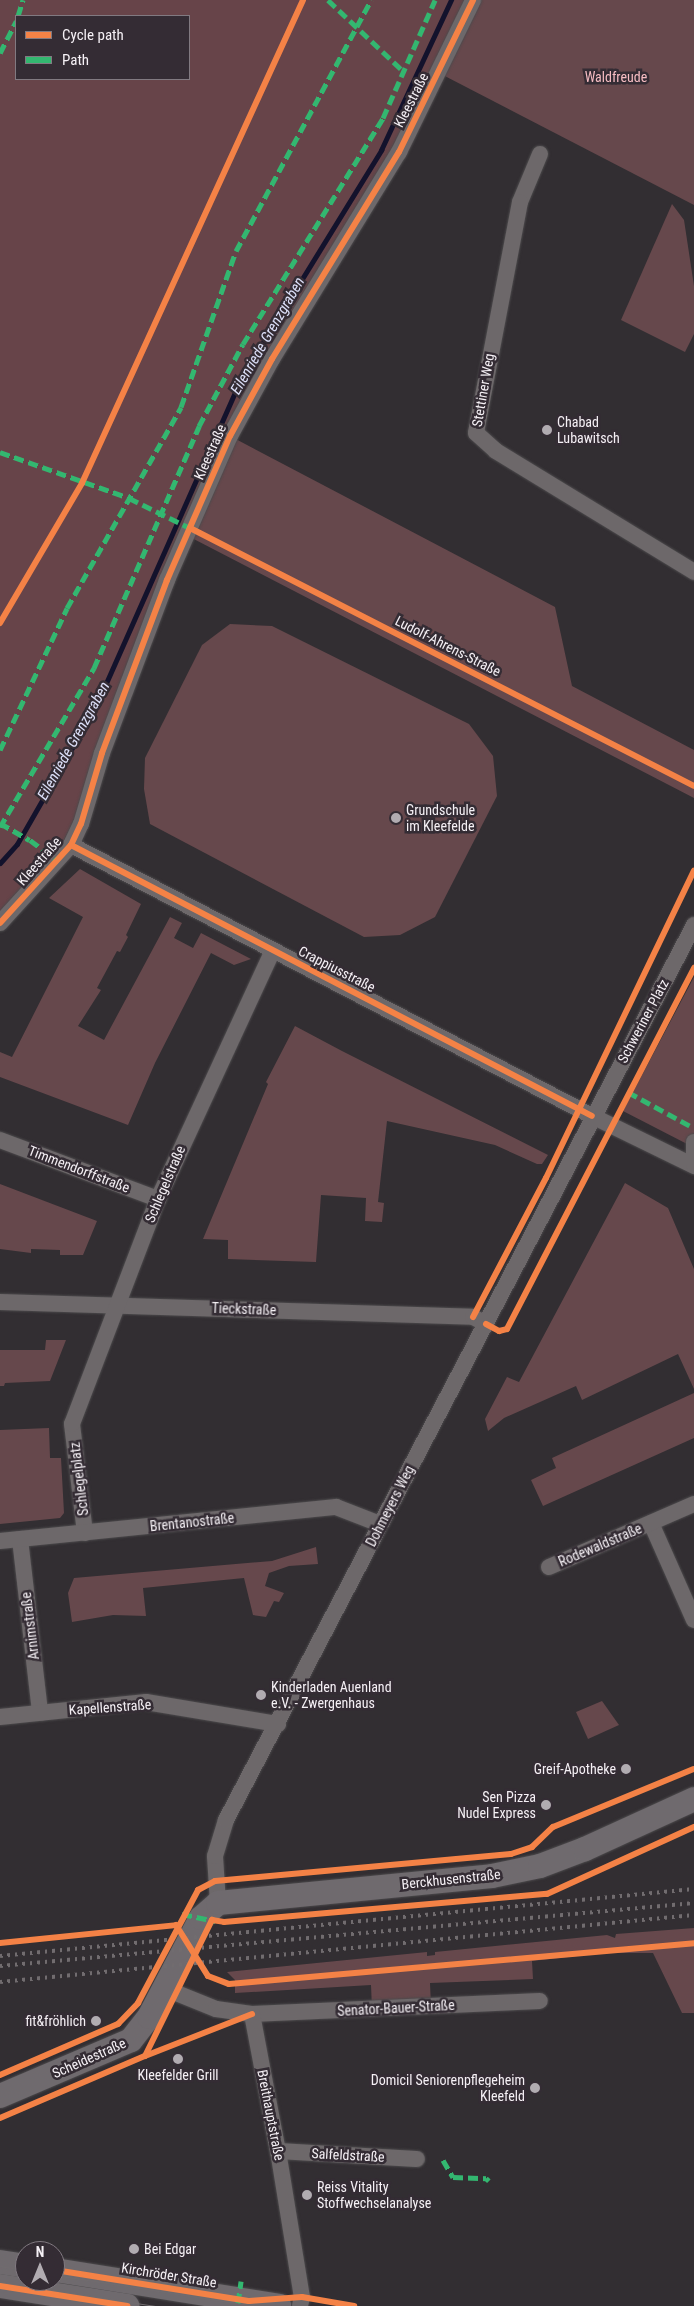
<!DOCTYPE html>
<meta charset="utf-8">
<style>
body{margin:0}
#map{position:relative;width:694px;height:2306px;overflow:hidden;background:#322e32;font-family:"Roboto Condensed",sans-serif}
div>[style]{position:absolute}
.green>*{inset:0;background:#66484c}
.forest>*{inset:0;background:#674449}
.stream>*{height:5px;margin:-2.5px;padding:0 2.5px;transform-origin:2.5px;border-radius:2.5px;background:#13122c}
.roads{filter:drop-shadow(0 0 1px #4c4a4c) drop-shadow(0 0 1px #4c4a4c)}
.street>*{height:16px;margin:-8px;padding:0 8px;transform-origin:8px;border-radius:8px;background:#6d686a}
.secondary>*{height:24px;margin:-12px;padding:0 12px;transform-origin:12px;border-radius:12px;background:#6f6a6e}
.tram>*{height:1px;margin:-0.5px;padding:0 0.5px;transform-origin:0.5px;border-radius:0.5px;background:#716c6f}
.rail>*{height:4px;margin-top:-2px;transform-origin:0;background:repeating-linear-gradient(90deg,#716c6f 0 2.5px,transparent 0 7.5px)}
.quiet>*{height:5px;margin-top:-2.5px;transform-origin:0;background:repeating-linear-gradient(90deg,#33b770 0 10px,transparent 0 15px)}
.cycleway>*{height:6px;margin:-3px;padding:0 3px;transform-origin:3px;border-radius:3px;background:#f48246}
.dots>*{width:14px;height:14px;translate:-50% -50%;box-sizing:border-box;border:2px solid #342c34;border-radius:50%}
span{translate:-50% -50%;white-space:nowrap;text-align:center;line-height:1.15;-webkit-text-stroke:5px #342c34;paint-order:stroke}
.park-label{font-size:14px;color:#f7bdc3}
.street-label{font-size:14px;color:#f5f0f5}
.poi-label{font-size:14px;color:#f5f0f5}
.left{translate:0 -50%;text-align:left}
.right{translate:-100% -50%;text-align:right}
.water-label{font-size:15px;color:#dde0f9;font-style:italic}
.legend{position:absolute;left:15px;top:15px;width:175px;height:65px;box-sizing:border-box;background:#342c34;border:1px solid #817a81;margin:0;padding:6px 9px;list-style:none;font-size:15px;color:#f5f0f5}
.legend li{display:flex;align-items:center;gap:10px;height:25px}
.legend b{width:25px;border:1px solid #817a81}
.north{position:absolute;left:15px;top:2241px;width:50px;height:50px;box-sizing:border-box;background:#342c34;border:1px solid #817a81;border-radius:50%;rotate:0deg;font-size:14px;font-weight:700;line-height:20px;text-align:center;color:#f5f0f5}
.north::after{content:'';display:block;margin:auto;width:18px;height:22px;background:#b1acb1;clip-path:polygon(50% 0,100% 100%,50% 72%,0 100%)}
</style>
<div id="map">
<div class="green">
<div style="clip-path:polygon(473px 0,694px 0,694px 205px,439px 73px)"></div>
<div style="clip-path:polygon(672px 204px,684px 220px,694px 286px,694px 334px,685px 352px,621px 320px)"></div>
<div style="clip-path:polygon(230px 436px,555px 607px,572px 686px,694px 750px,694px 798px,186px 535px)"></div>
<div style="clip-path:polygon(230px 624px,272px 626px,469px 724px,493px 756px,497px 796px,435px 917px,400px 935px,364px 937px,150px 824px,144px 789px,145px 758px,202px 645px)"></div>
<div style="clip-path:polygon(80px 869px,141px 904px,126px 935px,128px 937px,120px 952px,117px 951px,97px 988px,101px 990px,78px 1026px,104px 1040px,170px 917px,182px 923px,174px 938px,193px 948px,201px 933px,251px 959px,234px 965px,211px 953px,155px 1063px,128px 1125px,0 1077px,0 1052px,12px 1057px,83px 917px,49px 898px)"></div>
<div style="clip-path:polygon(694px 977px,694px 1135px,689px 1145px,623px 1111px)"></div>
<div style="clip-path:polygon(295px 1026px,342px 1051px,548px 1155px,542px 1164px,537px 1164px,495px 1145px,387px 1121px,378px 1202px,384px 1203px,382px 1222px,365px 1221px,366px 1198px,321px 1195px,316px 1262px,228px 1259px,228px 1240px,203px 1239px,268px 1084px,266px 1082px)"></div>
<div style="clip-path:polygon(625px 1183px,668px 1208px,694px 1269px,694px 1389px,678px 1354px,582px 1400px,576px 1386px,504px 1418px,488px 1431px,485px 1419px,507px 1377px,519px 1382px)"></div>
<div style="clip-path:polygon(0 1184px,97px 1221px,83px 1255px,60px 1255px,60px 1250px,31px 1249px,31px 1253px,0 1249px)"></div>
<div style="clip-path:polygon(46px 1340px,66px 1340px,50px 1381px,5px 1383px,4px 1386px,0 1386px,0 1350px,45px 1350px)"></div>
<div style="clip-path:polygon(694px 1393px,694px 1438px,543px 1506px,531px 1480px,556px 1468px,552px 1458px)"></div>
<div style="clip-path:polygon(49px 1428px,50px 1458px,61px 1458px,64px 1513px,60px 1518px,0 1524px,0 1430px)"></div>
<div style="clip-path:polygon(316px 1547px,318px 1564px,289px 1566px,269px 1573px,265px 1586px,284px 1593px,279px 1602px,274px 1601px,266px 1617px,253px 1615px,244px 1578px,143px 1588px,146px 1616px,113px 1615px,72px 1622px,68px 1593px,74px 1578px,272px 1561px)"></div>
<div style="clip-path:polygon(602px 1701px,619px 1725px,588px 1739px,576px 1712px)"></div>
<div style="clip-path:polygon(694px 1928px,694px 2013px,682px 2013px,653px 1953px,605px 1953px,532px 1961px,533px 1979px,430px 1983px,431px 2006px,372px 2009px,371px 1985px,235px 1993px,235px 1980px,227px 1972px,427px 1952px,427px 1956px,435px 1955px,435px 1952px,607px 1935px,615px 1938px,616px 1934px)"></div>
</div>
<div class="forest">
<div style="clip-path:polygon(evenodd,0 0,473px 0,439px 73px,230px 436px,81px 824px,0 923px,0 0,16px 16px,189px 16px,189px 79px,16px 79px,16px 16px)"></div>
</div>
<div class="stream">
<div style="left:0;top:863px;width:25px;rotate:-48deg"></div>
<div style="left:17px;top:844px;width:157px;rotate:-60.2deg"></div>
<div style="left:95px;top:708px;width:361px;rotate:-66.1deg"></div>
<div style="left:241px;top:378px;width:268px;rotate:-58.4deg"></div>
<div style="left:381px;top:150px;width:166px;rotate:-65deg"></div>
</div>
<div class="roads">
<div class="street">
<div style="left:540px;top:154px;width:52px;rotate:112.6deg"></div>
<div style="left:520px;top:202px;width:235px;rotate:100.8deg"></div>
<div style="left:476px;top:433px;width:27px;rotate:42deg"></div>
<div style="left:496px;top:451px;width:232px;rotate:31.4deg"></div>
<div style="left:71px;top:845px;width:587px;rotate:27.48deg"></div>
<div style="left:592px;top:1116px;width:114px;rotate:26.1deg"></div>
<div style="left:0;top:923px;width:105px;rotate:-47.7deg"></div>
<div style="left:71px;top:845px;width:23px;rotate:-65deg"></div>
<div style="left:81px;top:824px;width:74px;rotate:-73.5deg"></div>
<div style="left:102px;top:753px;width:185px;rotate:-69.4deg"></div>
<div style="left:167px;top:580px;width:157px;rotate:-66.4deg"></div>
<div style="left:230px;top:436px;width:88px;rotate:-61.4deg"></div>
<div style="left:272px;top:359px;width:243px;rotate:-58.5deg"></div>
<div style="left:399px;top:152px;width:169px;rotate:-64deg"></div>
<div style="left:0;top:1140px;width:169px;rotate:20.5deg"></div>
<div style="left:694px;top:1165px;width:23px;rotate:-90deg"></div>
<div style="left:0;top:1302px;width:473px;rotate:1.8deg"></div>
<div style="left:473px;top:1317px;width:15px;rotate:28deg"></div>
<div style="left:651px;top:1523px;width:106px;rotate:66.1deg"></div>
<div style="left:85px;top:1533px;width:110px;rotate:-96.8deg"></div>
<div style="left:72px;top:1424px;width:241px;rotate:-69.1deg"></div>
<div style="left:158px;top:1199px;width:274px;rotate:-65.2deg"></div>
<div style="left:20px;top:1539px;width:175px;rotate:83.4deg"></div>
<div style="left:0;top:1541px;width:338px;rotate:-5.8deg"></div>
<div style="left:336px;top:1507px;width:47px;rotate:21.1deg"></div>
<div style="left:549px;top:1567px;width:158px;rotate:-23.5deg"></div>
<div style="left:0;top:1717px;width:147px;rotate:-5.9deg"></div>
<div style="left:146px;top:1702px;width:134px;rotate:9.5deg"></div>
<div style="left:218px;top:1903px;width:47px;rotate:-93.7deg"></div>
<div style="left:215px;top:1856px;width:38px;rotate:-73deg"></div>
<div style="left:226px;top:1820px;width:1010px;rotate:-62.39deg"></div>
<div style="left:164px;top:1988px;width:56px;rotate:22deg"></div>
<div style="left:216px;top:2009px;width:36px;rotate:8deg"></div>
<div style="left:252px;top:2014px;width:288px;rotate:-2.6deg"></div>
<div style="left:252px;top:2014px;width:139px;rotate:79.3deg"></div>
<div style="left:278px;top:2151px;width:148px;rotate:80.7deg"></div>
<div style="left:302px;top:2297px;width:9px;rotate:103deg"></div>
<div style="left:278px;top:2151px;width:139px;rotate:3.3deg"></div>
</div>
<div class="secondary">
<div style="left:0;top:2096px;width:142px;rotate:-23.1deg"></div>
<div style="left:131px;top:2040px;width:29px;rotate:-52deg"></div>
<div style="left:149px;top:2017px;width:112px;rotate:-62.3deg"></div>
<div style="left:201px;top:1918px;width:23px;rotate:-41deg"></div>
<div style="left:218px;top:1903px;width:275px;rotate:-5.6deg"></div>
<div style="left:492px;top:1876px;width:49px;rotate:-11.8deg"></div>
<div style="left:540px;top:1866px;width:48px;rotate:-20.7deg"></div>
<div style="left:585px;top:1849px;width:120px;rotate:-24.6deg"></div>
<div style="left:0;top:2262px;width:25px;rotate:9deg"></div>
<div style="left:55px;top:2270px;width:227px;rotate:9.1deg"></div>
<div style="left:0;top:2286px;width:129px;rotate:8.9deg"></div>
</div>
</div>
<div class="tram">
<div style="left:0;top:2266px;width:25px;rotate:9deg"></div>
<div style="left:55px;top:2275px;width:203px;rotate:8.8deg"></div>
<div style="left:0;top:2282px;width:157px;rotate:8.8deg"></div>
</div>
<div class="rail">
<div style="left:0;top:1956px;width:697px;rotate:-5.51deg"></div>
<div style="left:0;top:1966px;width:697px;rotate:-5.19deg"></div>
<div style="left:0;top:1982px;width:697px;rotate:-5.51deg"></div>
</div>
<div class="quiet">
<div style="left:328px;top:0;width:103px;rotate:43.4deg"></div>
<div style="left:18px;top:16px;width:17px;rotate:-73deg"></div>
<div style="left:0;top:53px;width:36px;rotate:-63deg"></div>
<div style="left:0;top:452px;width:137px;rotate:19.6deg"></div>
<div style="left:129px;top:498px;width:68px;rotate:26.2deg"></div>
<div style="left:0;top:750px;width:157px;rotate:-64.7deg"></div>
<div style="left:67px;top:608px;width:231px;rotate:-60.4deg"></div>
<div style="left:181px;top:407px;width:165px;rotate:-70.6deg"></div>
<div style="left:236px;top:251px;width:285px;rotate:-61.7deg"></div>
<div style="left:0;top:823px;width:34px;rotate:30deg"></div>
<div style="left:30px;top:840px;width:35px;rotate:37deg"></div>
<div style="left:0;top:827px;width:185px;rotate:-59.4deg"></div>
<div style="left:94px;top:668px;width:264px;rotate:-66.5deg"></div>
<div style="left:199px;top:426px;width:93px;rotate:-61.8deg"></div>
<div style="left:243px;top:344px;width:266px;rotate:-58.2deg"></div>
<div style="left:383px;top:118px;width:129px;rotate:-66.2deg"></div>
<div style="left:628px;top:1092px;width:75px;rotate:28.6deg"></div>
<div style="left:182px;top:1914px;width:34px;rotate:12deg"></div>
<div style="left:443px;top:2160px;width:20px;rotate:60deg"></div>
<div style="left:453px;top:2177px;width:33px;rotate:2deg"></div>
<div style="left:486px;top:2178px;width:4px;rotate:45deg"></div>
<div style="left:238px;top:2303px;width:22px;rotate:-82deg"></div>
</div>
<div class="cycleway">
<div style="left:190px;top:528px;width:566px;rotate:27.11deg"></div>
<div style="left:0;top:623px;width:162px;rotate:-59.6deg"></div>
<div style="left:82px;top:483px;width:531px;rotate:-65.41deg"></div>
<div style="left:71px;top:845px;width:587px;rotate:27.48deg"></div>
<div style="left:0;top:923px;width:105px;rotate:-47.7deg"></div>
<div style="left:71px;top:845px;width:23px;rotate:-65deg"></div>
<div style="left:81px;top:824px;width:74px;rotate:-73.5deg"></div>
<div style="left:102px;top:753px;width:185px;rotate:-69.4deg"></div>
<div style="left:167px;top:580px;width:157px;rotate:-66.4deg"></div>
<div style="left:230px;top:436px;width:88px;rotate:-61.4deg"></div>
<div style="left:272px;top:359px;width:243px;rotate:-58.5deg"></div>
<div style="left:399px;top:152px;width:169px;rotate:-64deg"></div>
<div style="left:473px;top:1317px;width:157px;rotate:-62.3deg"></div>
<div style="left:546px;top:1178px;width:341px;rotate:-64.3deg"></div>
<div style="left:486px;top:1324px;width:15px;rotate:28deg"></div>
<div style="left:499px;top:1331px;width:8px;rotate:-14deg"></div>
<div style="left:507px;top:1329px;width:407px;rotate:-62.6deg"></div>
<div style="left:176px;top:1925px;width:60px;rotate:57.9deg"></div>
<div style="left:208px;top:1976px;width:22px;rotate:21deg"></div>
<div style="left:229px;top:1984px;width:467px;rotate:-5deg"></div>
<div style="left:0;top:1943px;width:177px;rotate:-5.8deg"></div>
<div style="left:145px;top:2056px;width:115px;rotate:-21.4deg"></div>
<div style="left:0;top:2075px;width:129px;rotate:-23.4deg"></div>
<div style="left:118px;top:2024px;width:29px;rotate:-46deg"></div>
<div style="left:138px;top:2003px;width:128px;rotate:-62deg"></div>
<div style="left:198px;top:1890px;width:19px;rotate:-28deg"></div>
<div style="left:215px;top:1881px;width:297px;rotate:-5.2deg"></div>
<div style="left:511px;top:1854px;width:22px;rotate:-18deg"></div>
<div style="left:532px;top:1847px;width:29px;rotate:-44deg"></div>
<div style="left:553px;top:1827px;width:152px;rotate:-22.4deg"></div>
<div style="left:0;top:2118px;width:158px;rotate:-23.2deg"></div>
<div style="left:145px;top:2056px;width:152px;rotate:-63.8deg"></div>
<div style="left:212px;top:1920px;width:12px;rotate:9deg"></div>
<div style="left:224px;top:1922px;width:324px;rotate:-5deg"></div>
<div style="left:547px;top:1894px;width:162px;rotate:-24.5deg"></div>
<div style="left:55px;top:2270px;width:196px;rotate:9.1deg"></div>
<div style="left:249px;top:2301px;width:53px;rotate:-4.3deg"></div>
<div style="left:302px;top:2297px;width:53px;rotate:9.8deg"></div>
<div style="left:0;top:2286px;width:129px;rotate:8.9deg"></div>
</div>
<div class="dots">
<div style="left:547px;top:430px;background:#b1acb1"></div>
<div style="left:396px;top:818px;background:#b1acb1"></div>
<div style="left:261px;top:1695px;background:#b1acb1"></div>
<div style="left:626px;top:1769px;background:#b1acb1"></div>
<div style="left:546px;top:1805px;background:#b1acb1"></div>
<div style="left:96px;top:2021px;background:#b1acb1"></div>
<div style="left:178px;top:2059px;background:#b1acb1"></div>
<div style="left:535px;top:2088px;background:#b1acb1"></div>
<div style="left:307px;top:2195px;background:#b1acb1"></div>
<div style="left:134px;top:2249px;background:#b1acb1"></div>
</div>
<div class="park-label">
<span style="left:616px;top:77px">Waldfreude</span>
</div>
<div class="street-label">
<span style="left:411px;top:100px;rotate:-63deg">Kleestraße</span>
<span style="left:483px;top:390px;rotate:-80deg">Stettiner Weg</span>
<span style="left:210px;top:452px;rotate:-66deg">Kleestraße</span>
<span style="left:448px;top:646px;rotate:27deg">Ludolf-Ahrens-Straße</span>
<span style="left:39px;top:861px;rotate:-49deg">Kleestraße</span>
<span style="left:337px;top:969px;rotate:27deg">Crappiusstraße</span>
<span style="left:643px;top:1021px;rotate:-62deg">Schweriner Platz</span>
<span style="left:79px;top:1169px;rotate:21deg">Timmendorffstraße</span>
<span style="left:165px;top:1184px;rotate:-67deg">Schlegelstraße</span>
<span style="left:244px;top:1309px;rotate:2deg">Tieckstraße</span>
<span style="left:79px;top:1479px;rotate:-97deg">Schlegelplatz</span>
<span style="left:390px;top:1506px;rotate:-63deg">Dohmeyers Weg</span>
<span style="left:192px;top:1522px;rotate:-6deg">Brentanostraße</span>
<span style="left:600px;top:1545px;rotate:-23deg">Rodewaldstraße</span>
<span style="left:30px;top:1626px;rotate:-97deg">Arnimstraße</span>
<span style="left:110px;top:1707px;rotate:-4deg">Kapellenstraße</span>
<span style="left:451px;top:1879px;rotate:-6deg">Berckhusenstraße</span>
<span style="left:396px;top:2008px;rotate:-3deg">Senator-Bauer-Straße</span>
<span style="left:89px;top:2058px;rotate:-24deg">Scheidestraße</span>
<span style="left:271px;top:2115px;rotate:79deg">Breithauptstraße</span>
<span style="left:348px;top:2155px;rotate:3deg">Salfeldstraße</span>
<span style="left:169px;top:2275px;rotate:9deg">Kirchröder Straße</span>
</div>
<div class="poi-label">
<span class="left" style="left:557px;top:430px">Chabad<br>Lubawitsch</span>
<span class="left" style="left:406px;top:818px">Grundschule<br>im Kleefelde</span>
<span class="left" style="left:271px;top:1695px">Kinderladen Auenland<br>e.V. - Zwergenhaus</span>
<span class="right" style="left:616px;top:1769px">Greif-Apotheke</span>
<span class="right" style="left:536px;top:1805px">Sen Pizza<br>Nudel Express</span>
<span class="right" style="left:86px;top:2021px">fit&amp;fröhlich</span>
<span style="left:178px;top:2075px">Kleefelder Grill</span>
<span class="right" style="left:525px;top:2088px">Domicil Seniorenpflegeheim<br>Kleefeld</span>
<span class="left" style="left:317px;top:2195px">Reiss Vitality<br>Stoffwechselanalyse</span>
<span class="left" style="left:144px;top:2249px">Bei Edgar</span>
</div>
<div class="water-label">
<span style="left:268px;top:336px;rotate:-60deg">Eilenriede Grenzgraben</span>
<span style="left:74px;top:741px;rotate:-61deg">Eilenriede Grenzgraben</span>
</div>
<ul class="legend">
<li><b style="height:6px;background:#f48246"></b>Cycle path</li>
<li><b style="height:6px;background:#33b770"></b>Path</li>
</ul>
<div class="north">N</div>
</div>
